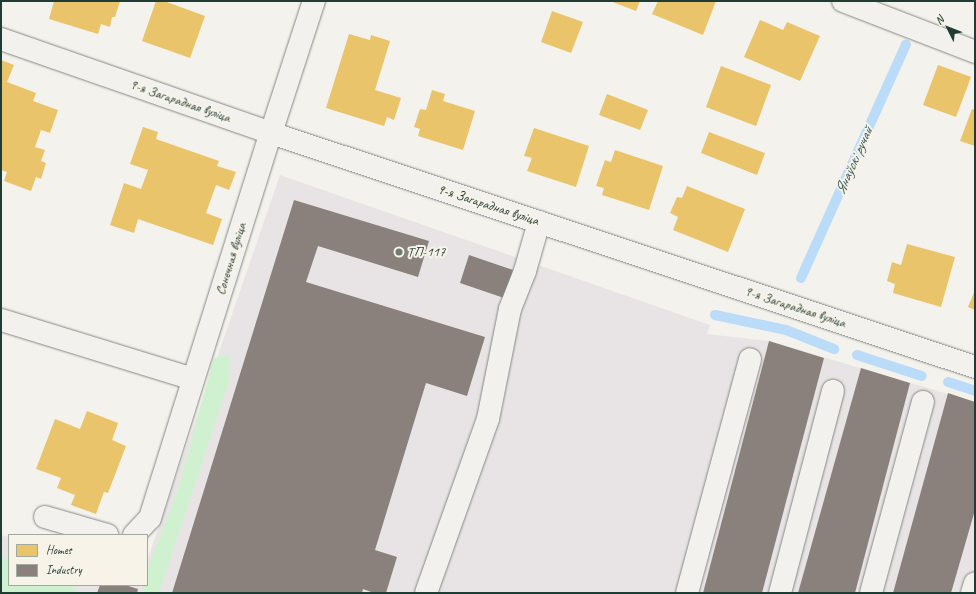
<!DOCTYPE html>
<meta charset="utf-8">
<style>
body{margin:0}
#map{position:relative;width:976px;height:594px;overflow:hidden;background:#f4f2ec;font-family:Caveat,sans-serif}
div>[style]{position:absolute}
.built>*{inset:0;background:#e8e4e5}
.green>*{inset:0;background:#cff1cf}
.homes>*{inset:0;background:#e9c46a}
.industry>*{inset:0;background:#8a817c}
.stream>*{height:10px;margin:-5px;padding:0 5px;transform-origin:5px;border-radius:5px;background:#bbdcf9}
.roads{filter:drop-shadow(0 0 1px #848985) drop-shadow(0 0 1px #848985)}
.minor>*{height:22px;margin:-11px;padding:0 11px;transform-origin:11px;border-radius:11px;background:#f2f1ed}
.dots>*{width:11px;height:11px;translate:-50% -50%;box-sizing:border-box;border:2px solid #f7f3e8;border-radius:50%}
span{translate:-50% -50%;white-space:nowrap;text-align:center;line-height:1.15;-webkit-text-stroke:4px #f7f3e8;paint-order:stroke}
.street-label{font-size:14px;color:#1f3d34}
.poi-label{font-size:14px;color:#1f3d34}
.left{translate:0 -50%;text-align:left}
.water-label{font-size:15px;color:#395b5d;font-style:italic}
.frame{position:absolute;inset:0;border:2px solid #1f3d34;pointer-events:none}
.legend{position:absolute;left:8px;top:534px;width:140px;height:52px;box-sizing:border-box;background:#f7f3e8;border:1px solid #a1aaa0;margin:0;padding:5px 7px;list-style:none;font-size:12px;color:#1f3d34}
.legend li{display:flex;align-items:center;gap:8px;height:20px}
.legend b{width:20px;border:1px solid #a1aaa0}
.north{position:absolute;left:928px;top:8px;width:40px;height:40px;-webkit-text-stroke:3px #f7f3e8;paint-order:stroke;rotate:312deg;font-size:11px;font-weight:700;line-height:16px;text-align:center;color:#1f3d34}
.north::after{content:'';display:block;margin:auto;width:14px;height:18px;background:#1f3d34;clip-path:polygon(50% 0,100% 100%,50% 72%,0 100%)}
</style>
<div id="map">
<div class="built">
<div style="clip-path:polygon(280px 175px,710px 325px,707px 334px,769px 341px,975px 402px,975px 593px,1px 593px,1px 535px,9px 537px,9px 585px,147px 585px,147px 561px)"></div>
</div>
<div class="green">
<div style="clip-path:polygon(230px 354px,230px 378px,159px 593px,142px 593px,143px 585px,147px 585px,147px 570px,177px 492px,214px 358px)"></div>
<div style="clip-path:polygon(1px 558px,9px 559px,9px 585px,76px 585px,75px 593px,1px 593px)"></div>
</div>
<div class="homes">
<div style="clip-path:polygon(54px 1px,120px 1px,115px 17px,112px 17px,110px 27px,101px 24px,98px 34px,49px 19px)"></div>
<div style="clip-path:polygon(156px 1px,164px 1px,205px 16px,190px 58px,142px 41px)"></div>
<div style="clip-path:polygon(610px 1px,640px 1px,636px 11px)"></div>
<div style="clip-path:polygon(658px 1px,716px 1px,703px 35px,652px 14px)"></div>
<div style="clip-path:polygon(552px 11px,583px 22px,571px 53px,541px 42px)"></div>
<div style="clip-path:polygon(760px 20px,783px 30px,787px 22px,820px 36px,800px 81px,744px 57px)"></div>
<div style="clip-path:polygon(349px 34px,370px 40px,371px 35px,390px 41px,375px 90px,401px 98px,394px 120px,387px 117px,384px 126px,326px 108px)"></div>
<div style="clip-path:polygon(1px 60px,14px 65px,7px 82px,36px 93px,33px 101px,58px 110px,50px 133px,41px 130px,35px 147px,45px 150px,41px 161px,46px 163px,41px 179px,36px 177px,31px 191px,4px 181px,7px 172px,1px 170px)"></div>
<div style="clip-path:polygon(938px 65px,971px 77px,956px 117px,923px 105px)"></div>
<div style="clip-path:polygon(721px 66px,771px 85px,756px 126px,706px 107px)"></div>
<div style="clip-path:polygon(432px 90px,445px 94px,443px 101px,475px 111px,463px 150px,418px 136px,420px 129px,414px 127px,420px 109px,426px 110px)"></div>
<div style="clip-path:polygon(607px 94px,648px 110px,640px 130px,599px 115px)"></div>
<div style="clip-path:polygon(972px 109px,975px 110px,975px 146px,960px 141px)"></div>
<div style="clip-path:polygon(143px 127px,158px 132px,156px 139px,219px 161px,217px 166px,236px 172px,229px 190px,216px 185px,206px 213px,222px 219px,213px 245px,138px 219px,134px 233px,110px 225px,124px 183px,141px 189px,148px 170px,130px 164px)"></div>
<div style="clip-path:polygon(534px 128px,589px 146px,576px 187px,527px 171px,532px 158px,524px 156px)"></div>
<div style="clip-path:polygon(709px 132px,765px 153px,757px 175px,701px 153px)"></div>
<div style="clip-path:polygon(615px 150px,663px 166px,649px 210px,602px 195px,604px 188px,596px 186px,605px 160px,611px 162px)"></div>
<div style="clip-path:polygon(687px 186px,745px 209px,728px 252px,673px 230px,678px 217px,670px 213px,677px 197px,682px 198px)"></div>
<div style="clip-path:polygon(907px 244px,955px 257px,941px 307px,893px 293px,895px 284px,887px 281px,892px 262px,901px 265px)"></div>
<div style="clip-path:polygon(975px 290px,975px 310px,968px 307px)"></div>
<div style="clip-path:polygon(87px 411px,118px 423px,112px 440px,126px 446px,108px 493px,104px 492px,96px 514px,71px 505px,75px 495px,57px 488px,61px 478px,36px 469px,55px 419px,80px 429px)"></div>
</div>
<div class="industry">
<div style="clip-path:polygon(294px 200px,429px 241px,418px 277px,318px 246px,306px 282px,485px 337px,467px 396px,426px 383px,375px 550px,397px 557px,386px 593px,374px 593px,363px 589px,362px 593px,172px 593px)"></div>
<div style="clip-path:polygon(469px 255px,513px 270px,504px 298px,460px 283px)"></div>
<div style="clip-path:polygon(769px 341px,824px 358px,762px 593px,703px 593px)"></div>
<div style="clip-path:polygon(861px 368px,910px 383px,855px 593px,798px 593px)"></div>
<div style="clip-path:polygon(948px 393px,975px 402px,975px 510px,951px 593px,893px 593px)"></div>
<div style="clip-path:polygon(100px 585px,125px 585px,138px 589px,137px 593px,97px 593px)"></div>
</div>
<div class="stream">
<div style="left:801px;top:278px;width:256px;rotate:-65.8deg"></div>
<div style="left:715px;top:315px;width:73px;rotate:11.9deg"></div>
<div style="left:786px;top:330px;width:52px;rotate:21.6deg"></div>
<div style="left:857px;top:355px;width:68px;rotate:17.9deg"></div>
<div style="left:948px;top:382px;width:28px;rotate:18deg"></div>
</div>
<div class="roads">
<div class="minor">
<div style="left:843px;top:1px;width:142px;rotate:21.1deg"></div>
<div style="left:1px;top:39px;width:286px;rotate:19.2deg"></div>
<div style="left:271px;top:133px;width:742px;rotate:18.39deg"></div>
<div style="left:1px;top:320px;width:201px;rotate:17.1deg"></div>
<div style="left:45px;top:517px;width:65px;rotate:16.2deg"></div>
<div style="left:134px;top:535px;width:23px;rotate:-47deg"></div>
<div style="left:150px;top:518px;width:404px;rotate:-72.6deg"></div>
<div style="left:271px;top:133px;width:139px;rotate:-72deg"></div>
<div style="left:426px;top:593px;width:185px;rotate:-70.4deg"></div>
<div style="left:488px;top:419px;width:112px;rotate:-78.7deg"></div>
<div style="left:510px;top:309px;width:41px;rotate:-68.5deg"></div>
<div style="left:525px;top:271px;width:51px;rotate:-74.1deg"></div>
<div style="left:687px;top:593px;width:242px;rotate:-74.9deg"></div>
<div style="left:780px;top:593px;width:209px;rotate:-75.3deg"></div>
<div style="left:871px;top:593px;width:198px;rotate:-74.8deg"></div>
<div style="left:972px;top:593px;width:10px;rotate:-73deg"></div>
</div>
</div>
<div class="dots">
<div style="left:399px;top:252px;background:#6a7c74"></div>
</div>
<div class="street-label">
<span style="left:180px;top:101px;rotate:19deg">9-я Загарадная вуліца</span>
<span style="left:488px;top:205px;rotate:18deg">9-я Загарадная вуліца</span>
<span style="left:231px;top:259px;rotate:-73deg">Сонечная вуліца</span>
<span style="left:795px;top:307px;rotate:18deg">9-я Загарадная вуліца</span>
</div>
<div class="poi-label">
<span class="left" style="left:407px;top:252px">ТП-117</span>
</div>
<div class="water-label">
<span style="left:854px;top:161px;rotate:-66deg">Янаўскі ручай</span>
</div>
<div class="frame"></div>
<ul class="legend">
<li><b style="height:11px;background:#e9c46a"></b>Homes</li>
<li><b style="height:11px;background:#8a817c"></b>Industry</li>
</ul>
<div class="north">N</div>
</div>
